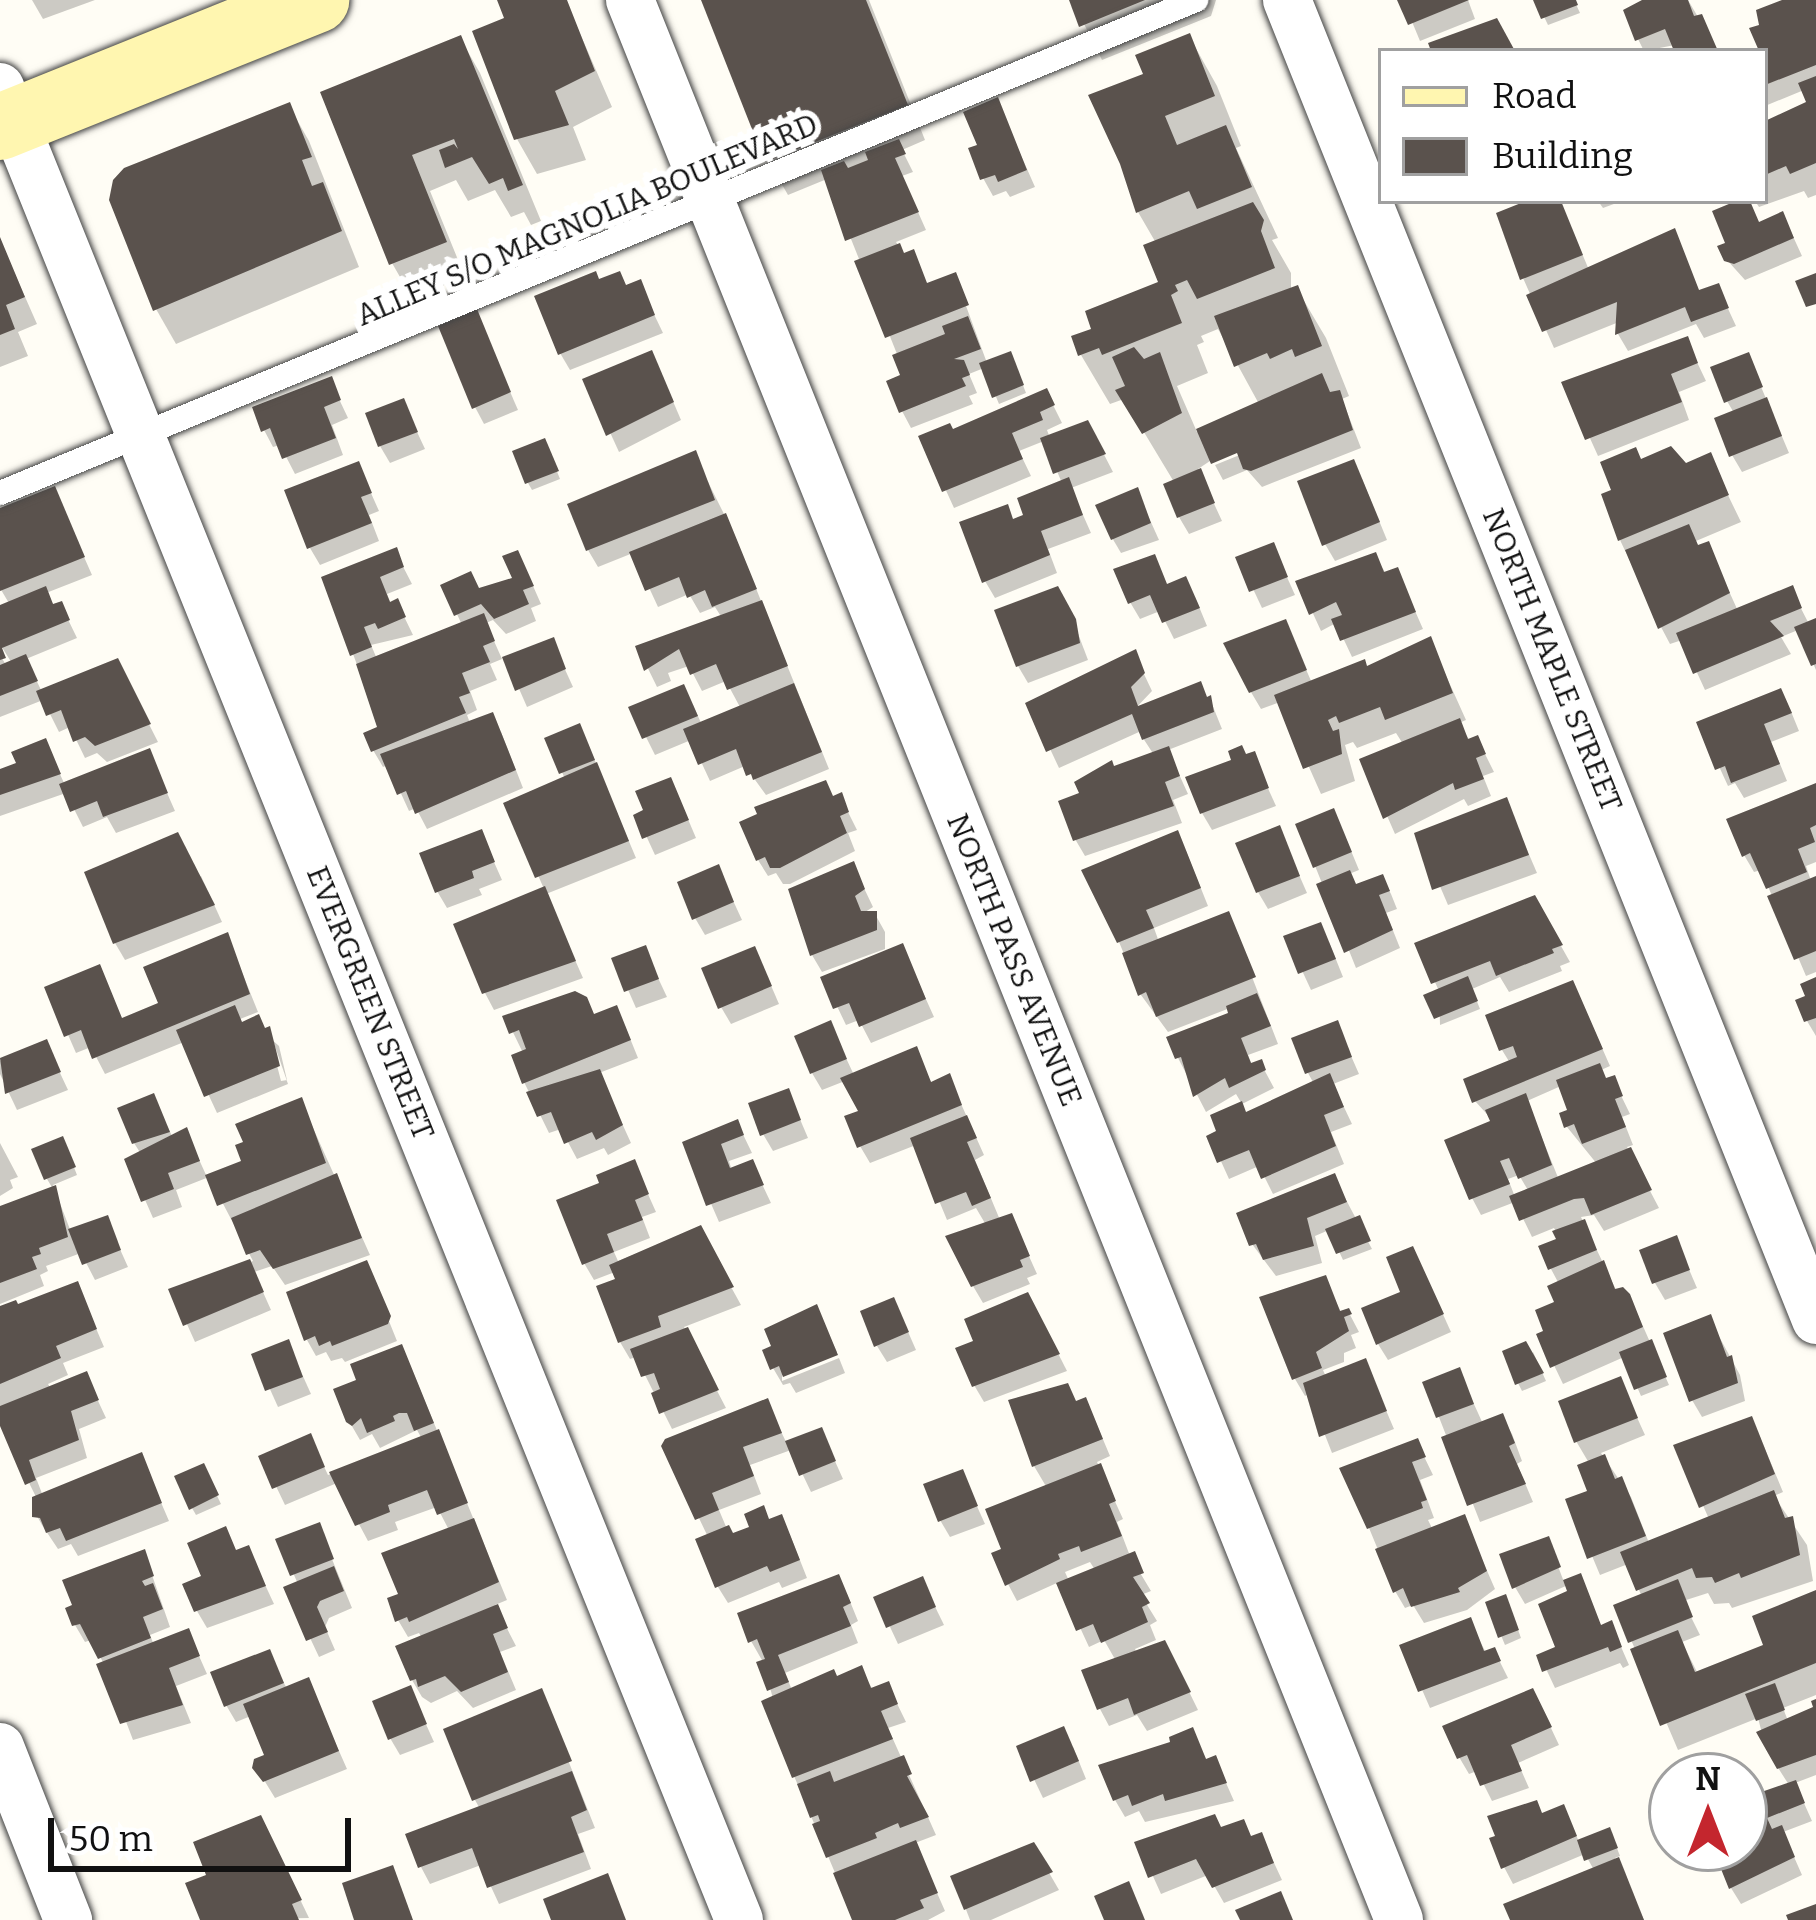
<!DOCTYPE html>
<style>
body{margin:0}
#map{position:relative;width:1816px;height:1920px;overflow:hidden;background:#fffdf5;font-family:Bitter,serif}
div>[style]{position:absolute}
.shadow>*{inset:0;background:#0003}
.building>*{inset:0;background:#5a524d}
.roads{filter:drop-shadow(0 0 3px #444) drop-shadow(0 0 3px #444)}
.service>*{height:24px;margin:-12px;padding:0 12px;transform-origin:12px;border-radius:12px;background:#fff}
.minor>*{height:48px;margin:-24px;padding:0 24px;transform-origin:24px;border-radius:24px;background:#fff}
.secondary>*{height:66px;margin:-33px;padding:0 33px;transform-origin:33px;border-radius:33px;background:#fff6b0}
span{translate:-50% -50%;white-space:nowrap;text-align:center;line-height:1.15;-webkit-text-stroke:12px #fff;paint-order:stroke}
.street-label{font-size:30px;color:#111}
.legend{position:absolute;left:1378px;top:48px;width:390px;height:156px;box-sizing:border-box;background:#fff;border:3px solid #a0a0a0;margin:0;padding:15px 21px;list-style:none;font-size:36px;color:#111}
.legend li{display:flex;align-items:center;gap:24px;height:60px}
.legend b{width:60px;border:3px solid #a0a0a0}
.north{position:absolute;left:1648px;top:1752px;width:120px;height:120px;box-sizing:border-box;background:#fff;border:3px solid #a0a0a0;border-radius:50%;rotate:0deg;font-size:33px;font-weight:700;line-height:48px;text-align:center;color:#111}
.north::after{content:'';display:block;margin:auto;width:42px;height:54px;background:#c4262e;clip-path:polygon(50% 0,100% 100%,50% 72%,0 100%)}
.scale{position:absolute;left:48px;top:1818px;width:303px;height:54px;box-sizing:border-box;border:6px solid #111;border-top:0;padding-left:15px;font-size:36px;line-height:42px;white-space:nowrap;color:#111;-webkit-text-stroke:9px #fff;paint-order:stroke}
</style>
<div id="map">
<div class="shadow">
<div style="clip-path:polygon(32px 0,95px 0,43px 19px)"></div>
<div style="clip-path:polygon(503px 0,563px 0,572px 15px,612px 107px,573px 127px,586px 160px,537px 174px,517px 139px)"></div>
<div style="clip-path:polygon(704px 0,869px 0,925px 140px,902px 150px,913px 172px,902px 176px,926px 230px,896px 242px,905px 256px,913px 253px,928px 286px,955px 276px,987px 363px,1014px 362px,1026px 393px,999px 404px,984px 368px,969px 374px,977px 393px,969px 396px,973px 404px,911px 428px,902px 411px,904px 376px,897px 354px,827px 179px,788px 195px,768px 160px)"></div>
<div style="clip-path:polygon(1072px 0,1216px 0,1211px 16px,1102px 60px)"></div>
<div style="clip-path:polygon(1403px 0,1468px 0,1475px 19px,1420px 41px)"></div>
<div style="clip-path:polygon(1536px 0,1574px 0,1580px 13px,1548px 25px)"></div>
<div style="clip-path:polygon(1646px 0,1688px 0,1718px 51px,1677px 51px,1675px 45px,1644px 51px,1638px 39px)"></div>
<div style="clip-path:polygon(1794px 0,1816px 0,1816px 195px,1808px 198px,1804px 191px,1759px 207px,1755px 201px,1765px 201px,1765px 140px,1810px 104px,1804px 90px,1765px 106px,1762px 51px)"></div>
<div style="clip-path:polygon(evenodd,1189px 36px,1217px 86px,1241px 146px,1236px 148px,1278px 238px,1272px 240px,1291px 273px,1291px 291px,1297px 289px,1326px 338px,1349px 396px,1342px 399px,1361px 448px,1262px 487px,1247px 470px,1223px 480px,1215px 465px,1252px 450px,1249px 445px,1210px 461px,1198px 469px,1222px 521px,1189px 534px,1179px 517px,1174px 482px,1124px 399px,1110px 404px,1081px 355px,1095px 331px,1162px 284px,1156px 243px,1138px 212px,1147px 75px,1189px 36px,1218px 329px,1259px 404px,1197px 432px,1177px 386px,1208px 373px,1197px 345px,1204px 342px,1201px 336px,1218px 329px)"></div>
<div style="clip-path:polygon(460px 38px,480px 73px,541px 221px,531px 225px,524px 212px,511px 217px,495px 190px,468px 201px,456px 180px,430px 191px,465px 277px,412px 298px,392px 263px,324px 94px)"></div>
<div style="clip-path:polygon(997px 101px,1035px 187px,1010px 197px,1006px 191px,993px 196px,983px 178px,981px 146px)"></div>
<div style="clip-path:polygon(289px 106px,309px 141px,359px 267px,176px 344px,156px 309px)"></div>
<div style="clip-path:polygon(1534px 201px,1560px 201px,1589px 270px,1674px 232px,1700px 293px,1718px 287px,1736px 326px,1704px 338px,1696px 324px,1628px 351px,1618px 334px,1619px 322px,1554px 348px,1523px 278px)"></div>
<div style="clip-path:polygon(1598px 201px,1622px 201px,1603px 208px)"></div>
<div style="clip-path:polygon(1747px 201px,1760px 225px,1791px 232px,1802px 256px,1745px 280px,1727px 260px)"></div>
<div style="clip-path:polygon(0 240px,37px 324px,18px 332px,28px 356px,0 367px)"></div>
<div style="clip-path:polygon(639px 283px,663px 333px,570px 370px,560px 353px,626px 288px)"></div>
<div style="clip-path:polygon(476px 313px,518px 410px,484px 424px,475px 407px)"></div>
<div style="clip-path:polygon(1686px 339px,1706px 381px,1679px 392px,1689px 420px,1598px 456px,1565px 383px)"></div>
<div style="clip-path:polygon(1748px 356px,1789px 453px,1742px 472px,1732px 455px,1734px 413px,1727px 401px)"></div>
<div style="clip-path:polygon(660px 371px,681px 420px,619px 452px,586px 380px)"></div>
<div style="clip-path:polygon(330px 380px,348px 418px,332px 425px,343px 455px,295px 474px,280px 445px,273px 447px,264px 430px)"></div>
<div style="clip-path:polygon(1046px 391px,1062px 423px,1047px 430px,1050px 438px,1097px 441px,1113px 472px,1071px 488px,1091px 533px,1048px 549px,1057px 573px,995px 598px,985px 581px,1015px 522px,1062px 483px,1044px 441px,1019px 451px,1031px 476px,954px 508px,922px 438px,952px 432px)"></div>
<div style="clip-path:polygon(403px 402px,425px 449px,390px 463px,380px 446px)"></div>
<div style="clip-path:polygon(548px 449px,560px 479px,532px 490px,528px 483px)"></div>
<div style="clip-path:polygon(694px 454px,734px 534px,829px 769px,766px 795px,745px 766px,710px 781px,691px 740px,655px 755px,632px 709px,693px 705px,702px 725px,741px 709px,726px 681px,702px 691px,689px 666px,668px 673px,671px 681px,657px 687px,638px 648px,722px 618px,715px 607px,700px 613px,689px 594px,658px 607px,633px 553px,598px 567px,588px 550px)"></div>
<div style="clip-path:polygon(1709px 456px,1741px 522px,1696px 541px,1699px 548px,1708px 545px,1738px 611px,1791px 589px,1809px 624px,1816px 621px,1816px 670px,1798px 630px,1781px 637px,1791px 654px,1705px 690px,1682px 640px,1670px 644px,1661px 627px,1620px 540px,1615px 491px,1641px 462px,1685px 467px)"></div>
<div style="clip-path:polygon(358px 464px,379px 511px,369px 515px,379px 541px,320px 565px,310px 548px)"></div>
<div style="clip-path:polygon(1362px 479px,1387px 540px,1335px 561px,1325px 544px)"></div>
<div style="clip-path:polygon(54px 489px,92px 575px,46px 593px,55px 607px,61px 605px,77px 638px,26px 659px,42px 692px,126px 679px,158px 742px,107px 762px,97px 753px,85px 758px,70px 727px,59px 732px,43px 700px,0 717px,0 655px,6px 665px,13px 665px,0 644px,0 609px,10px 605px,0 588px,0 512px)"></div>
<div style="clip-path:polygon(1137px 491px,1159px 540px,1121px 553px,1111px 536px)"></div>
<div style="clip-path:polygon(1273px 546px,1295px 595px,1262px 608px,1239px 559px)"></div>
<div style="clip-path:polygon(395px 551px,412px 584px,387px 594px,391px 604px,397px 602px,413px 635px,371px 645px,377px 659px,462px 625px,444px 586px,479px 591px,516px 580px,526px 570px,541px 604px,531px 608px,536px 621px,506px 634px,493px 620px,486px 623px,502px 659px,490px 664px,497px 680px,470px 691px,477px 710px,467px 715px,470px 723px,501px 732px,523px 788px,427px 829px,416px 808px,409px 811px,388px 765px,383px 767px,373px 750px,381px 729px,325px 579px)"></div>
<div style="clip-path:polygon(1375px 555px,1386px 574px,1397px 570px,1423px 629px,1352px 657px,1336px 623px,1321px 631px,1299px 583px)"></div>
<div style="clip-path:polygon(1168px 587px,1195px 597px,1207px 626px,1174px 639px,1160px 611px,1140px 619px,1130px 602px)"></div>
<div style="clip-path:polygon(1071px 615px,1088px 660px,1028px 683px,1018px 666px)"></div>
<div style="clip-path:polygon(1285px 622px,1312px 683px,1367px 670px,1430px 640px,1466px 720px,1459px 723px,1470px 741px,1477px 738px,1494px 772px,1483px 776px,1491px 796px,1468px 806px,1464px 799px,1395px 834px,1363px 761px,1403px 744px,1396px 733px,1357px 748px,1353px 742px,1345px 745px,1355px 781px,1321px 794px,1280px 702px,1261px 709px,1226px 650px)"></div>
<div style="clip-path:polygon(552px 641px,573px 687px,527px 707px,506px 659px)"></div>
<div style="clip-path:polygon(1134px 653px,1152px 691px,1133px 711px,1210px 699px,1222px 729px,1168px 750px,1188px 794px,1173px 800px,1182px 823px,1085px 856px,1075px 839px,1083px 795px,1114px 769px,1154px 755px,1139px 732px,1059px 768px,1029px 704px)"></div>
<div style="clip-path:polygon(1790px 709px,1799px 731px,1771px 742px,1787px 781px,1744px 798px,1735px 783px,1728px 786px,1699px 723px)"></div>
<div style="clip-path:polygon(548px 740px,588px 744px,636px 858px,546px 894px,583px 978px,494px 1010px,485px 993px,544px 889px,507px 804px,565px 779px)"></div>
<div style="clip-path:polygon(45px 742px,65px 785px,149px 752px,175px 811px,116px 833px,107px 817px,83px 827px,66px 793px,0 816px,0 773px,20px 765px)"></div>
<div style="clip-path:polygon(1253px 755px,1276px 806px,1212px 830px,1202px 813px)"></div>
<div style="clip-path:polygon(1816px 787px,1816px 862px,1806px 866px,1811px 881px,1816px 879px,1816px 972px,1806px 976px,1761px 870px,1754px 872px,1744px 855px)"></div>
<div style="clip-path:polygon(840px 796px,857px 830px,848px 833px,855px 851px,790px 884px,783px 884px,776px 873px,768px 876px,758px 860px)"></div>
<div style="clip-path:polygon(679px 798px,696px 838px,655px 855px,637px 816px)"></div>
<div style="clip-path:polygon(1506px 801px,1537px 873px,1448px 905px,1418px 835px)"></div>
<div style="clip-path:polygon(1299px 826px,1342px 829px,1359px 870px,1349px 874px,1357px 887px,1382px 877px,1391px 894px,1397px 909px,1386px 913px,1400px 948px,1356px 968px)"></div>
<div style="clip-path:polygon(1279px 829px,1307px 893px,1268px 909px,1258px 892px)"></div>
<div style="clip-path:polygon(481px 833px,502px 880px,479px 889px,482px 895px,447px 908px,437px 891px)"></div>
<div style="clip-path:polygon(1186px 851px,1208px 906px,1154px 928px,1159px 942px,1228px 915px,1278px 1044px,1248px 1055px,1252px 1065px,1260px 1062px,1274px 1088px,1242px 1104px,1236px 1094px,1206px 1112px,1178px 1058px,1232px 1014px,1230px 1008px,1168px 1032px,1141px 995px,1119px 942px)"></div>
<div style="clip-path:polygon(853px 865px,873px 907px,862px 914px,875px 914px,885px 932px,885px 949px,822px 972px,812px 955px)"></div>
<div style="clip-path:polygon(718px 868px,742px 920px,705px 935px,695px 918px)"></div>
<div style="clip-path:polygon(201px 876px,222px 922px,125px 960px,115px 943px)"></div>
<div style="clip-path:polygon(1534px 898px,1570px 962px,1560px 966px,1562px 971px,1509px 992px,1500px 977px,1472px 989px,1480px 1009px,1440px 1025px,1439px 991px,1418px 945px)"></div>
<div style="clip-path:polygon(evenodd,227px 935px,258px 1012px,240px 1019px,242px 1024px,269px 1029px,288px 1084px,217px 1113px,184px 1042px,105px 1074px,91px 1047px,76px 1053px,48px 989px,123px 1021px,162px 1005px,227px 935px,270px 1038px,279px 1046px,287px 1080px,281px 1081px,270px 1038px)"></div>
<div style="clip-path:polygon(1287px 938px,1329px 942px,1343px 977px,1311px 990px)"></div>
<div style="clip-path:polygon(902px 946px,934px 1017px,871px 1043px,859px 1020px,846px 1025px,824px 979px)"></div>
<div style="clip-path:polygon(644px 948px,667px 997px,636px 1008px,615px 960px)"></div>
<div style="clip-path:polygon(763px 967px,779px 1004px,731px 1024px,721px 1007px)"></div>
<div style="clip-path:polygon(1816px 980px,1816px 1036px,1807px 1021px)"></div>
<div style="clip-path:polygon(evenodd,1581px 1000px,1610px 1066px,1601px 1070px,1607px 1081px,1613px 1079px,1630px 1114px,1622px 1117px,1633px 1145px,1627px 1147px,1659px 1208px,1604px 1231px,1594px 1215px,1581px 1217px,1617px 1292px,1628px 1296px,1638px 1315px,1669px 1385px,1641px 1396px,1624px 1357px,1563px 1384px,1540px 1336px,1547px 1332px,1558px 1304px,1559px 1284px,1551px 1269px,1560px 1240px,1554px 1228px,1532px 1237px,1515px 1202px,1481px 1215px,1472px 1198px,1494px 1122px,1475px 1101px,1510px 1063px,1502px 1050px,1581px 1000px,1561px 1086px,1571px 1112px,1562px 1115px,1567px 1127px,1597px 1164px,1559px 1180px,1527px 1101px,1561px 1086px,1581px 1000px,1519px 1175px,1529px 1192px,1515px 1197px,1508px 1179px,1519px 1175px)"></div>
<div style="clip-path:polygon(506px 1018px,625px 1026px,638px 1058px,599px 1073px,631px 1143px,608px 1155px,604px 1148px,577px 1159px,561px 1129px,549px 1133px,524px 1082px,523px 1053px)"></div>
<div style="clip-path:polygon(830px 1024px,854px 1075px,915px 1050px,932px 1084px,949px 1077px,984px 1155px,975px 1160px,1000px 1220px,1011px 1216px,1037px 1274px,1027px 1278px,1030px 1284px,983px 1303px,973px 1286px,986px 1225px,976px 1208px,947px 1220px,916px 1145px,870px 1163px,860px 1146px,860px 1113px,845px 1081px,822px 1090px,812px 1073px)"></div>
<div style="clip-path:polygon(1337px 1024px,1359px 1074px,1333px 1084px,1352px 1124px,1331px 1132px,1344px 1164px,1273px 1194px,1259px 1166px,1229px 1179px,1210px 1137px,1314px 1084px,1308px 1073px)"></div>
<div style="clip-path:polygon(46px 1043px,68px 1090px,17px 1110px,0 1074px,0 1061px)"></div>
<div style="clip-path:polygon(788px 1091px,808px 1138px,773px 1151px,763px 1134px)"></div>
<div style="clip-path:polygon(153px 1097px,173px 1138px,186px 1131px,207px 1177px,245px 1162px,301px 1101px,370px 1255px,285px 1285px,272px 1266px,254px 1272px,271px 1310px,195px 1342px,172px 1291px,253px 1261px,209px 1177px,176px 1190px,182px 1207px,153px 1218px,128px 1161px,141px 1154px,134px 1143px)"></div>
<div style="clip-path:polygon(737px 1122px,752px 1153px,729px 1161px,732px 1171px,752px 1163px,771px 1203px,719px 1222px,685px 1144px)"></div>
<div style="clip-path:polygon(0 1143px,18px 1177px,10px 1180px,13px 1188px,0 1196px)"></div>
<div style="clip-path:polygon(66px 1147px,77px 1175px,53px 1185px,71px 1232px,106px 1218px,128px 1267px,95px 1280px,81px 1253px,46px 1266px,48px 1271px,40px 1275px,44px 1286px,0 1304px,0 1210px,53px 1189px,47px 1179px)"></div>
<div style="clip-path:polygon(634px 1163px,656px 1212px,642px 1217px,650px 1238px,614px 1252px,618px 1261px,699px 1229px,741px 1305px,684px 1327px,726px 1408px,672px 1429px,636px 1357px,630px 1359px,620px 1342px,600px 1288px,619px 1280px,615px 1272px,594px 1280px,584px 1263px,603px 1184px)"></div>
<div style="clip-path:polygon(1334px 1177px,1372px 1249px,1343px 1260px,1329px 1230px,1315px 1236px,1322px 1263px,1276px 1276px,1252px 1244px)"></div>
<div style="clip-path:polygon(1676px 1239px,1697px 1288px,1665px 1300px,1655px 1283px)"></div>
<div style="clip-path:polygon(366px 1264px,397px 1341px,345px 1362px,342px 1358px,331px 1361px,326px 1352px,316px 1356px,307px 1340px)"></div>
<div style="clip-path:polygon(1421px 1266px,1451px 1332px,1388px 1360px,1378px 1344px)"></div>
<div style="clip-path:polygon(1324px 1278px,1342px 1314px,1348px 1311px,1359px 1332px,1351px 1335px,1356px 1348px,1344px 1353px,1344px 1362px,1323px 1370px,1326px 1377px,1365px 1361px,1394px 1429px,1332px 1453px,1309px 1394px,1305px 1396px,1295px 1379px)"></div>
<div style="clip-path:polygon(77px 1284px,104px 1347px,63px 1363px,68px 1375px,48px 1384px,51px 1389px,86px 1375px,106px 1418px,79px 1429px,87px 1458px,36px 1478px,43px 1496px,141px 1456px,169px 1521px,78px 1556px,71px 1544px,58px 1549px,42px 1525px,32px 1507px,37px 1499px,0 1424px,0 1311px)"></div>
<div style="clip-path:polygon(816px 1308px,837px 1352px,782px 1375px,782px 1381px,839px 1358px,845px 1373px,796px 1393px,790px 1383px,783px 1385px,773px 1368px)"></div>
<div style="clip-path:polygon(1037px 1312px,1067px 1371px,984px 1402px,974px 1385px)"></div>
<div style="clip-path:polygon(902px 1318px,916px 1350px,887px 1362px,877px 1346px)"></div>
<div style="clip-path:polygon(1709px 1318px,1740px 1375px,1745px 1401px,1702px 1417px,1692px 1400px)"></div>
<div style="clip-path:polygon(288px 1343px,311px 1394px,278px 1407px,255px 1356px)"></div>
<div style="clip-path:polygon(1533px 1352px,1546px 1381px,1522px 1391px,1518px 1383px)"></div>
<div style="clip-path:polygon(410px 1365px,507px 1600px,495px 1605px,516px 1646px,500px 1652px,516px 1690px,473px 1708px,457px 1691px,431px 1703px,422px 1697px,412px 1680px,422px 1638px,419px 1633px,408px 1637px,398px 1620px,402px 1596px,449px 1530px,437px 1507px,395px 1522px,398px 1530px,368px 1541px,337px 1483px,285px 1505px,262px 1457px,310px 1437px,328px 1475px,422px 1439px,417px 1430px,380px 1448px,372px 1434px,360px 1440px,349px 1421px)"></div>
<div style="clip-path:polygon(1459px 1371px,1483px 1424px,1502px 1417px,1512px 1434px,1522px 1461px,1517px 1464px,1533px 1502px,1480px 1522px,1426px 1384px)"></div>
<div style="clip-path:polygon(1620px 1380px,1645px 1435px,1601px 1453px,1631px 1497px,1649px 1543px,1709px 1519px,1677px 1447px,1760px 1437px,1783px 1492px,1774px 1496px,1807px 1545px,1813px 1581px,1732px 1608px,1729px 1603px,1714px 1604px,1708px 1593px,1683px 1601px,1700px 1635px,1682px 1642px,1698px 1674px,1767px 1646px,1816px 1594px,1816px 1695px,1783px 1708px,1788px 1721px,1816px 1709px,1816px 1775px,1795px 1783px,1812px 1821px,1783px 1832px,1802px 1875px,1741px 1904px,1731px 1888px,1729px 1863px,1729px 1848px,1744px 1848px,1744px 1802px,1789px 1785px,1766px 1749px,1758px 1718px,1678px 1750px,1617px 1607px,1642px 1597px,1628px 1564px,1600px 1575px,1569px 1501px,1591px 1492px,1589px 1463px,1576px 1441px)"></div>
<div style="clip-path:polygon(767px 1402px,787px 1444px,821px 1430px,843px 1479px,811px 1492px,791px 1450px,750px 1465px,761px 1494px,719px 1510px,727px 1529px,732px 1536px,770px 1522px,790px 1535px,807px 1578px,782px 1588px,779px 1582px,728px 1603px,718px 1587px,708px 1537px,665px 1447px)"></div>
<div style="clip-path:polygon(evenodd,1077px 1404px,1094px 1418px,1110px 1456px,1097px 1462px,1123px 1519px,1117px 1522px,1130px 1556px,1151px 1591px,1141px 1595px,1157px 1621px,1150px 1625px,1156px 1640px,1135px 1649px,1137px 1654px,1174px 1661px,1198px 1710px,1147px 1731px,1137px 1715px,1109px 1726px,1100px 1709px,1116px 1661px,1104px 1640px,1089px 1647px,1059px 1582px,1017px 1601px,1008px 1584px,1005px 1550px,1047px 1488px,1034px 1466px,1077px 1404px,1090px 1562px,1095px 1570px,1069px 1581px,1065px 1572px,1090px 1562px)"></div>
<div style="clip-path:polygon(1417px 1442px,1433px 1475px,1420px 1480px,1434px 1518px,1428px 1520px,1433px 1530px,1464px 1518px,1495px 1589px,1467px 1610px,1424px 1623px,1413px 1605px,1405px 1608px,1395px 1591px,1369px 1528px)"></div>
<div style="clip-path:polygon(203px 1467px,221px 1504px,196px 1515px,192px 1508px)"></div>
<div style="clip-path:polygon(962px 1473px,985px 1524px,950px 1537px,940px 1520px)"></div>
<div style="clip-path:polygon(318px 1525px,352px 1608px,329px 1618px,325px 1627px,335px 1650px,319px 1657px,287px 1589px,298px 1584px,279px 1541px)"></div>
<div style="clip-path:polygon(1548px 1540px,1564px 1582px,1579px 1577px,1602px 1628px,1611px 1624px,1629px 1665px,1623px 1668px,1620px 1663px,1555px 1688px,1540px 1656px,1559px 1649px,1568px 1585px,1525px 1604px,1515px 1587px)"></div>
<div style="clip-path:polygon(248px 1548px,274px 1604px,207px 1628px,197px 1611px,205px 1578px)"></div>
<div style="clip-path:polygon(144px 1552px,170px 1627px,150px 1635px,154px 1645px,188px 1631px,207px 1674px,176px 1686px,191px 1723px,133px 1740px,104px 1664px,91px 1640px,85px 1642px,75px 1625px)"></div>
<div style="clip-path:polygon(922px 1580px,944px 1625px,898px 1644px,877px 1599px)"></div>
<div style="clip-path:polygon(847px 1594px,858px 1621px,851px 1625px,858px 1643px,785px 1673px,792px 1690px,861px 1669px,873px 1690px,888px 1685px,906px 1722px,888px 1728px,936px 1835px,915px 1843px,945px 1911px,928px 1920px,855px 1920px,794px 1776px,763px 1662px,751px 1641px)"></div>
<div style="clip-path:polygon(1488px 1604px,1509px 1605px,1521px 1638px,1505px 1645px)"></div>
<div style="clip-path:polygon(1470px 1621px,1486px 1653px,1494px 1650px,1508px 1678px,1430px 1708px,1403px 1646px)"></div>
<div style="clip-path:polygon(269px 1653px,287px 1689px,308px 1681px,347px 1769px,275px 1798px,256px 1767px,268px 1757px,251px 1716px,236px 1722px,226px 1705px)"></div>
<div style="clip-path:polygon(410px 1689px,434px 1742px,400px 1755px,390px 1738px)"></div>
<div style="clip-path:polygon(541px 1692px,595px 1828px,578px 1834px,591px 1869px,499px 1904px,481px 1865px,430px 1884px,421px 1867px,480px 1809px,475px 1800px)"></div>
<div style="clip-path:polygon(1542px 1709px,1559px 1745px,1518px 1763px,1529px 1788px,1492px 1801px,1477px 1771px,1469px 1774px,1459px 1757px)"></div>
<div style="clip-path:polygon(1192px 1731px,1207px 1761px,1215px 1758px,1234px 1801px,1145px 1822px,1139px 1811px,1125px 1817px,1115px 1800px)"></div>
<div style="clip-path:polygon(1073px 1747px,1086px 1779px,1043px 1798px,1019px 1748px)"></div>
<div style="clip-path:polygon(1543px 1816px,1572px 1825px,1579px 1842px,1613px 1838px,1620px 1856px,1615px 1858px,1644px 1920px,1513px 1920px,1594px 1870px,1585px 1854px,1513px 1884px,1504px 1867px)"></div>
<div style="clip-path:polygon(1221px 1830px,1252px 1839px,1261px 1835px,1282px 1880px,1224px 1903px,1208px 1875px,1161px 1894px,1138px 1843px)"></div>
<div style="clip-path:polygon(269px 1835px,309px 1918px,203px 1920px,210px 1876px)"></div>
<div style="clip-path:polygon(1033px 1845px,1059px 1890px,991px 1920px,970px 1920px,954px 1878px)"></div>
</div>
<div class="building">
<div style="clip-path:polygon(497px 0,567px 0,595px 71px,555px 91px,569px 125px,514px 140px,472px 31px,504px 18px)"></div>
<div style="clip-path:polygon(701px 0,866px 0,908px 105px,765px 162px)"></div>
<div style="clip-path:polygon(1069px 0,1145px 0,1079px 27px)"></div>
<div style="clip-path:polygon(1397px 0,1469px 0,1408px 25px)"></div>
<div style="clip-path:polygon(1533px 0,1576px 0,1578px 5px,1541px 19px)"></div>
<div style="clip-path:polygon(1642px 0,1688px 0,1694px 16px,1702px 14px,1718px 51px,1674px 51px,1665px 29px,1635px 41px,1623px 10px)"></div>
<div style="clip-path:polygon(1782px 0,1816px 0,1816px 65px,1765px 85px,1765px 51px,1759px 51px,1749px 28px,1759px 25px,1756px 10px)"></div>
<div style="clip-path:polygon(1497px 18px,1515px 51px,1431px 51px,1428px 43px)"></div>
<div style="clip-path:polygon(1190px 33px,1215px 96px,1165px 116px,1177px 145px,1226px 125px,1252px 187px,1197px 209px,1189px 191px,1136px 213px,1120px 164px,1088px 95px,1143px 74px,1135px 55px)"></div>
<div style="clip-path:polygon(461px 35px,523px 185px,508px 191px,503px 178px,489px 184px,472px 157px,445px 168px,439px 150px,454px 144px,458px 149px,454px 139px,412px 155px,447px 242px,389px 265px,320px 92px)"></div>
<div style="clip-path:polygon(1816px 76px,1816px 163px,1790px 174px,1786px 166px,1765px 175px,1765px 121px,1806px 102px,1798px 83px)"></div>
<div style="clip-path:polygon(998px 97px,1027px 170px,998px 182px,995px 175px,980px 180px,968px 148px,977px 145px,963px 112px)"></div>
<div style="clip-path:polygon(290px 102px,312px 157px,302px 160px,312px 186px,323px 182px,342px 231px,153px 311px,109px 200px,113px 180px,124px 168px)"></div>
<div style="clip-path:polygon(899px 139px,906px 154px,895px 158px,919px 212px,845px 241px,821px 170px,844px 161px,848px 168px,868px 160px,865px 152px)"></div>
<div style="clip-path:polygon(1526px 201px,1561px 201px,1583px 255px,1520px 280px,1496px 213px)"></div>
<div style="clip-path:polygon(1736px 201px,1750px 201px,1759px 222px,1783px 211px,1794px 238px,1734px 264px,1724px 261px,1717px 246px,1725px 243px,1712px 211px)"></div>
<div style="clip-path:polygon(1253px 202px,1264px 220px,1261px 231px,1275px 268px,1197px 299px,1187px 280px,1175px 285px,1178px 291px,1171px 295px,1182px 323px,1102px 355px,1099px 348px,1078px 356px,1071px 336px,1091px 329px,1085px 311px,1158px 282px,1143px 245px)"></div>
<div style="clip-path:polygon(1675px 228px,1699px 290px,1719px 283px,1729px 308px,1691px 322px,1685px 307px,1615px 335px,1617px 302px,1542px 332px,1526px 295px)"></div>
<div style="clip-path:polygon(0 237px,25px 297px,6px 305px,15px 329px,0 335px)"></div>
<div style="clip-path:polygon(900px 243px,904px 253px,914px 249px,927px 283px,956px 272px,969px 305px,885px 338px,854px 261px)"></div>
<div style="clip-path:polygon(596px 271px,599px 279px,620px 271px,626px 285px,641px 279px,655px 315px,558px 355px,534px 296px)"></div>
<div style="clip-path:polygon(1816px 273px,1816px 304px,1806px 307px,1795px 281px)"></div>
<div style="clip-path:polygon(1298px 285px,1322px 346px,1295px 357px,1292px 349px,1270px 359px,1267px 353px,1234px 367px,1214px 316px)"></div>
<div style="clip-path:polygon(477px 309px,511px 392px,472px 409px,438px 326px)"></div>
<div style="clip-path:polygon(968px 316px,981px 349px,954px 359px,964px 360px,970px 375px,962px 378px,966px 386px,899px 413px,886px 381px,900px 375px,892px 355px,945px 334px,942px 326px)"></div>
<div style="clip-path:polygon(1688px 336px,1698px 363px,1671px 374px,1682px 402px,1585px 440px,1561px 382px)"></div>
<div style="clip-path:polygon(1134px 347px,1144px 359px,1160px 352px,1182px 413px,1142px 434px,1115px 390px,1125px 386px,1112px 357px)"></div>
<div style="clip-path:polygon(652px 350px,674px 402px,606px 436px,582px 379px)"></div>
<div style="clip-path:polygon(1011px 351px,1024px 385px,992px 398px,979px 363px)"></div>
<div style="clip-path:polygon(1749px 352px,1763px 387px,1724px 403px,1710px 367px)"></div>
<div style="clip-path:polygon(1322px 373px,1330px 392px,1340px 390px,1353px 430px,1251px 471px,1243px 469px,1237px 453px,1211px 464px,1196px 429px)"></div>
<div style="clip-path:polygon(332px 376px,341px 400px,324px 407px,336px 438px,282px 459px,270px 428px,261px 432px,252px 407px)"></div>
<div style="clip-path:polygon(1047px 388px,1055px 405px,1040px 412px,1043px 420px,1012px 433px,1023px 459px,942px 492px,918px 436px,950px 423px,953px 429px)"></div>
<div style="clip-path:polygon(1767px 397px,1782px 436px,1729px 457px,1714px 418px)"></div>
<div style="clip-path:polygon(404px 398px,418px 432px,378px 447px,365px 413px)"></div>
<div style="clip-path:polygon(1088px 420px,1106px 454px,1053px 474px,1040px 438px)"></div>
<div style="clip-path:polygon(545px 438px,559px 471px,525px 484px,512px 451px)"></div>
<div style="clip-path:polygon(1671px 446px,1686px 463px,1711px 452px,1729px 495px,1618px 541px,1601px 494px,1611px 490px,1600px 462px,1636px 447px,1641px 459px)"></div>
<div style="clip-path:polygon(696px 450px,715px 500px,586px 551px,567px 504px)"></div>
<div style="clip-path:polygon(1354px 459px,1380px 522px,1322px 546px,1297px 481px)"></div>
<div style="clip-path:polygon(359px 461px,372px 493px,361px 497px,372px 523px,307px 549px,284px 490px)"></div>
<div style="clip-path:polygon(1201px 468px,1215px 503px,1177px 518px,1163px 484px)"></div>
<div style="clip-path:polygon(1069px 477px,1083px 515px,1041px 531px,1050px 555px,982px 583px,959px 522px,1008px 504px,1013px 519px,1023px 515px,1017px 498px)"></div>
<div style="clip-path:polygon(55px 486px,85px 557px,0 591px,0 508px)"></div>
<div style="clip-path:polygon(1138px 487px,1151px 523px,1111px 540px,1095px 505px)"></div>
<div style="clip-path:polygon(726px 513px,757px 589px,712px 607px,705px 590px,687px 598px,679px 577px,645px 591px,629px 552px)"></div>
<div style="clip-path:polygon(1689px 524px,1698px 545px,1709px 541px,1730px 593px,1658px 629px,1625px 550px)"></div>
<div style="clip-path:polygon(1274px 542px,1288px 577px,1249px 592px,1235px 557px)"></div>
<div style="clip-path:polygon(397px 547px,404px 567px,380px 577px,390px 602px,398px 598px,406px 617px,378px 629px,375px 623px,364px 627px,372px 647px,350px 656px,321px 577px)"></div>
<div style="clip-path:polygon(518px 550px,534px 586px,523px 590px,529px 604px,494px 619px,481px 604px,454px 616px,440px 585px,471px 571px,479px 588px,512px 578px,502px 556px)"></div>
<div style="clip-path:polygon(1376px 552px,1384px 572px,1398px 567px,1416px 612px,1340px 641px,1331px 619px,1342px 615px,1336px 602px,1309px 615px,1295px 581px)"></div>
<div style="clip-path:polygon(1155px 554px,1167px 584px,1186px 576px,1200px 608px,1162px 623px,1150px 595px,1128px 604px,1113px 569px)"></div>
<div style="clip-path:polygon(1793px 585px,1802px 608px,1770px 621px,1784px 636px,1693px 674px,1676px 633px)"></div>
<div style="clip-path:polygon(46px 586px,53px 604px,62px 601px,70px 620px,2px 648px,6px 658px,0 660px,0 605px)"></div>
<div style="clip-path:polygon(1058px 586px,1076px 619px,1080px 643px,1016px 667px,994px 610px)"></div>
<div style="clip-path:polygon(762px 600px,788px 666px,727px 690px,716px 664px,690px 675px,679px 649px,644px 671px,635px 646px)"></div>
<div style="clip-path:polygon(484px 613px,495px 641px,483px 646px,490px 662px,462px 673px,470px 693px,459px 697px,466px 713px,371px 752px,363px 733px,377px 727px,356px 664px)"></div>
<div style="clip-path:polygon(1816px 618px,1816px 664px,1811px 666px,1794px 627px)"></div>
<div style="clip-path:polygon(1286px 619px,1307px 670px,1249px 693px,1223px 643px)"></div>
<div style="clip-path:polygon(1431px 636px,1453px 693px,1385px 720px,1380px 707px,1339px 723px,1336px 716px,1328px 720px,1333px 731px,1339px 729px,1342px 754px,1303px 769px,1274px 695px,1365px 659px,1367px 666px)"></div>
<div style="clip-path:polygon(554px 637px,566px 669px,515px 691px,502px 657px)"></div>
<div style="clip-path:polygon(1136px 649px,1145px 673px,1131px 687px,1138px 706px,1201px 681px,1207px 697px,1211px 695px,1214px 712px,1142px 740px,1132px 714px,1046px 752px,1025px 703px)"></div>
<div style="clip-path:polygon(26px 654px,38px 681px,0 696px,0 665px)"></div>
<div style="clip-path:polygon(118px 658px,151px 724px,95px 746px,85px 737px,73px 742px,61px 710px,46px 716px,36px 691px)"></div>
<div style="clip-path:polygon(794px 683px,822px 752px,753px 780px,751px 774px,746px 776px,736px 749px,698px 765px,683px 729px)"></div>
<div style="clip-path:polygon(684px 684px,698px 716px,642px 739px,628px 707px)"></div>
<div style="clip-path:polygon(1781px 688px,1792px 713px,1764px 724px,1780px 764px,1731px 783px,1725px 766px,1715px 770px,1696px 722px)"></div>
<div style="clip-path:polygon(493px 712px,516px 770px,415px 814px,406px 791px,397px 795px,380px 754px)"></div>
<div style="clip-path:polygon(1460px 718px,1468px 739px,1478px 735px,1486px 754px,1476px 758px,1484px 779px,1455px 790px,1453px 783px,1383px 819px,1359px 759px)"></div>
<div style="clip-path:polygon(580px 723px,595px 760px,559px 774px,544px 738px)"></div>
<div style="clip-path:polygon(46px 738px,61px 774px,0 795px,0 769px,16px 763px,11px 752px)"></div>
<div style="clip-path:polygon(1242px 745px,1246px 754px,1255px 751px,1269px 788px,1200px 814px,1185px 777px,1231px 760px,1228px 751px)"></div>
<div style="clip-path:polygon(1169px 746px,1180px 776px,1165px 782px,1174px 806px,1073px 841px,1058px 801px,1079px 793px,1074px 782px,1112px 760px,1114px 766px)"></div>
<div style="clip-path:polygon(150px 748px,168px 793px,103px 817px,97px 801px,70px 812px,59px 784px)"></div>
<div style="clip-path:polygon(597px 762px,629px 841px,535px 878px,503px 803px)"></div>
<div style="clip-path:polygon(671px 777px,689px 820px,642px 839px,633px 815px,643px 810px,635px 791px)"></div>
<div style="clip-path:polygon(826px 780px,833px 796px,842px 792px,849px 812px,840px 816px,847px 833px,780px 868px,770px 868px,765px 857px,756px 861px,739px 822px,757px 814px,754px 807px)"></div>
<div style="clip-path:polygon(1816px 783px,1816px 825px,1810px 828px,1815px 842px,1798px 849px,1807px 872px,1766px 889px,1750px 853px,1742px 857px,1726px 819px)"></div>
<div style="clip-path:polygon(1507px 797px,1529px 855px,1432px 890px,1414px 833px)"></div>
<div style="clip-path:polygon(1334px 808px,1352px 852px,1313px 868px,1295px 824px)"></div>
<div style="clip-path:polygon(1280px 825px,1300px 876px,1256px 893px,1235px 843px)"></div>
<div style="clip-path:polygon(482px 829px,495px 862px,472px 871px,474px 878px,435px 893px,419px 853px)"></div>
<div style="clip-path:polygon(1178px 830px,1201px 888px,1146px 910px,1154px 928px,1117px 943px,1081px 870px)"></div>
<div style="clip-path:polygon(178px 832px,215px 905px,113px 944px,84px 872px)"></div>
<div style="clip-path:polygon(854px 861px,865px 889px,855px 896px,861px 911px,877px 911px,877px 930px,810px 956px,788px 889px)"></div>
<div style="clip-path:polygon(719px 864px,734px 902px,692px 920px,677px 882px)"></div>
<div style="clip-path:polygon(1350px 870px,1356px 884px,1383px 874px,1390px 891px,1379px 895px,1393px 930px,1344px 953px,1316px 884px)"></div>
<div style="clip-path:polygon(1816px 876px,1816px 951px,1794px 960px,1767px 896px)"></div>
<div style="clip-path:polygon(545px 886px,576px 961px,482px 994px,453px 924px)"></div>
<div style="clip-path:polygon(1535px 895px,1563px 945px,1552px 949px,1554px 953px,1496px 976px,1490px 961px,1431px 984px,1414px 943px)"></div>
<div style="clip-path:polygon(1229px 911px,1256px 977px,1156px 1017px,1146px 992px,1138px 996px,1122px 953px)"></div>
<div style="clip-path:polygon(1321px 922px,1336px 959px,1298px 974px,1283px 936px)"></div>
<div style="clip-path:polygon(228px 932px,250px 994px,92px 1059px,81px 1030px,64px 1037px,44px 987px,100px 964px,122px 1018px,158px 1003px,143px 967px)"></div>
<div style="clip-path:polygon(903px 943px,926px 999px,859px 1027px,849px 1003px,833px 1009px,820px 977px)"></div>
<div style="clip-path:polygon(646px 945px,659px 979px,624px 992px,611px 958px)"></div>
<div style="clip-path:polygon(755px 946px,772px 986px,718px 1009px,701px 968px)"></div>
<div style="clip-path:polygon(1468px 976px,1478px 1001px,1434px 1019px,1423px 995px)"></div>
<div style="clip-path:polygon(1816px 977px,1816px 1018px,1804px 1022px,1795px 1000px,1805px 996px,1800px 984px)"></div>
<div style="clip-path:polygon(1573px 980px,1603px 1049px,1472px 1103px,1463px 1079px,1517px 1057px,1513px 1046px,1499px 1051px,1485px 1015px)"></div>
<div style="clip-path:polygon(575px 991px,587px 997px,594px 1014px,617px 1005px,631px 1040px,522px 1084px,511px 1055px,526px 1049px,519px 1030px,509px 1034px,502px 1016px)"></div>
<div style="clip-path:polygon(1257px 993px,1271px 1026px,1241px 1038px,1251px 1063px,1262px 1059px,1266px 1070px,1229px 1088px,1225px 1078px,1193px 1097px,1181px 1057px,1175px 1059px,1166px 1037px,1228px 1013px,1226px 1006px)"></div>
<div style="clip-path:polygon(235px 1005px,242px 1022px,259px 1014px,265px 1028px,270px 1026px,280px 1066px,204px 1097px,176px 1030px)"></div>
<div style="clip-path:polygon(831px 1020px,847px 1059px,810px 1074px,794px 1036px)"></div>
<div style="clip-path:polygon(1338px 1020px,1352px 1057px,1305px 1074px,1291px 1038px)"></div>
<div style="clip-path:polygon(47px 1039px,61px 1072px,5px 1094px,0 1058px)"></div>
<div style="clip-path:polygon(917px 1046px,931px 1082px,950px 1073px,962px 1105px,857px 1148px,844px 1116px,858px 1111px,840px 1078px)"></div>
<div style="clip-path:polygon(1600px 1063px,1606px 1078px,1615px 1075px,1623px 1096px,1615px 1099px,1626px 1127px,1582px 1144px,1574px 1124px,1564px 1128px,1559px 1113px,1567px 1110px,1556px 1080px)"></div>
<div style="clip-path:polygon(600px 1069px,623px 1125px,596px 1140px,592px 1132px,564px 1144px,551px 1112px,537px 1117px,526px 1092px)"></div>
<div style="clip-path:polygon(1330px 1073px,1344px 1107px,1324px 1115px,1336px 1146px,1261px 1179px,1249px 1150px,1217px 1163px,1206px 1136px,1216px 1131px,1210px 1115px,1242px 1101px,1246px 1112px)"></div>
<div style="clip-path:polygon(789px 1088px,801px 1120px,760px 1136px,748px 1103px)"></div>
<div style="clip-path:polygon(154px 1093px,170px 1132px,132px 1144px,117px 1108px)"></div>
<div style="clip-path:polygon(1526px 1093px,1552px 1165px,1518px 1179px,1509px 1158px,1500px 1161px,1510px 1184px,1469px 1200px,1444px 1140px,1490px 1121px,1485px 1110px)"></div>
<div style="clip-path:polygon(302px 1097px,326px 1163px,217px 1206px,205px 1175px,241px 1161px,235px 1145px,243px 1142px,235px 1124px)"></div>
<div style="clip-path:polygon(967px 1115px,977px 1138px,967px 1142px,991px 1198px,972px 1206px,966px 1192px,935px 1204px,910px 1138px)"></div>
<div style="clip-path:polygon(738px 1119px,744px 1135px,721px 1144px,730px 1168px,753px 1159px,764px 1185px,706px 1206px,682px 1142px)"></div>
<div style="clip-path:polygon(187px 1127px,200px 1161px,168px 1173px,174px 1189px,141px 1202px,124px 1159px)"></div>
<div style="clip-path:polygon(63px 1136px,76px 1167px,44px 1180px,31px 1149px)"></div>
<div style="clip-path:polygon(1631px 1147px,1652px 1190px,1591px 1215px,1584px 1198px,1574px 1199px,1519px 1221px,1509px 1196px)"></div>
<div style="clip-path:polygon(635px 1159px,649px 1194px,635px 1200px,643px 1220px,607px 1234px,614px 1252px,582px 1265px,556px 1200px,599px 1183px,596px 1175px)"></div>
<div style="clip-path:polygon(337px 1173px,362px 1238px,273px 1269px,260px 1250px,246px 1255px,231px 1218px)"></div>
<div style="clip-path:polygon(1335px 1173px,1347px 1202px,1307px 1218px,1314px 1246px,1263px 1260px,1256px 1244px,1249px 1246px,1236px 1213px)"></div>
<div style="clip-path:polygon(56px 1185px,68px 1237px,39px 1248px,41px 1254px,32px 1257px,37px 1269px,0 1283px,0 1206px)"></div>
<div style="clip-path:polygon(1012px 1213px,1030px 1256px,1020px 1260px,1023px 1267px,971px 1287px,945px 1236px)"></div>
<div style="clip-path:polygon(108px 1215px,121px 1250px,82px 1265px,68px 1229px)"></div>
<div style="clip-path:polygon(1360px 1215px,1371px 1241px,1336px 1254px,1325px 1229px)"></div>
<div style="clip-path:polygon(1585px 1219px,1597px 1250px,1548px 1270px,1538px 1246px,1556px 1239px,1552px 1231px)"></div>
<div style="clip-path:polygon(701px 1225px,734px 1287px,658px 1316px,661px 1327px,618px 1343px,596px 1286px,615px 1279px,609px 1265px)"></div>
<div style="clip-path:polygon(1677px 1235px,1690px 1270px,1652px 1284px,1639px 1250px)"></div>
<div style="clip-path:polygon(1413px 1246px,1444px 1314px,1376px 1345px,1361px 1308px,1400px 1292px,1386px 1257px)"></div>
<div style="clip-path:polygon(250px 1259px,264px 1292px,183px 1326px,168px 1289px)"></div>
<div style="clip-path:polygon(367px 1260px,391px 1316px,388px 1324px,332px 1346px,330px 1341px,319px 1346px,315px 1336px,304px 1341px,286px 1292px)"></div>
<div style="clip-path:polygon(1604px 1260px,1615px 1289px,1623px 1287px,1630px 1294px,1643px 1327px,1550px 1368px,1536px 1334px,1543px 1331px,1535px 1310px,1554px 1302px,1547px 1286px)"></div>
<div style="clip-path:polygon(1326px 1275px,1340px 1311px,1349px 1308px,1352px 1314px,1344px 1317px,1349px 1331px,1316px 1352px,1322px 1368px,1292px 1380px,1259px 1297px)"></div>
<div style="clip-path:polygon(78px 1281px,97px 1329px,56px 1346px,61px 1358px,0 1384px,0 1306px,16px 1300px,18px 1304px)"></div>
<div style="clip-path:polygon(1028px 1292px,1060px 1354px,972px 1387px,955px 1348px,973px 1341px,964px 1319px)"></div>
<div style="clip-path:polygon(894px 1297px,909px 1332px,874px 1347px,860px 1311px)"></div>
<div style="clip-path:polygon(817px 1304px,838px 1355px,783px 1377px,779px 1366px,770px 1370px,762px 1350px,771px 1346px,764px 1329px)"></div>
<div style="clip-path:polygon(1711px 1314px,1727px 1357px,1732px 1355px,1738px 1383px,1689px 1402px,1663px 1333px)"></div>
<div style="clip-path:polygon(688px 1327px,719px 1390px,659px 1414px,651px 1393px,660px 1389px,654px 1373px,641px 1377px,630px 1349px)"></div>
<div style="clip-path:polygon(289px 1339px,303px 1377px,265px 1391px,251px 1354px)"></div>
<div style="clip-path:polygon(1652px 1339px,1667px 1377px,1634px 1390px,1619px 1352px)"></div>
<div style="clip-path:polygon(1526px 1341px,1544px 1373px,1515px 1385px,1502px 1351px)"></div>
<div style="clip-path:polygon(402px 1344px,434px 1423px,414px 1431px,407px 1413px,399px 1413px,393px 1416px,395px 1421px,367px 1433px,361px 1418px,352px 1426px,346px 1422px,333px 1389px,356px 1380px,350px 1364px)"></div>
<div style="clip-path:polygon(1366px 1358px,1387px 1411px,1319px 1437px,1303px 1383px)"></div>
<div style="clip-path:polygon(1460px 1367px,1474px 1404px,1436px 1418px,1422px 1382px)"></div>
<div style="clip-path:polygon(87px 1371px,99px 1400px,71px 1411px,79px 1440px,29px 1460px,36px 1480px,25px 1485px,0 1426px,0 1406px)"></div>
<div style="clip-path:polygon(1621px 1376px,1638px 1418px,1574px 1443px,1558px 1401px)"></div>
<div style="clip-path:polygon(1068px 1383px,1076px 1401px,1086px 1397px,1103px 1439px,1032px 1467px,1008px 1400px)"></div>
<div style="clip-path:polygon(768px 1398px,782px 1433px,743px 1447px,754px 1476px,712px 1493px,719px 1510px,695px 1520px,661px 1446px,665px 1439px)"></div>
<div style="clip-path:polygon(1503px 1413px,1515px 1443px,1509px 1446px,1526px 1484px,1467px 1506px,1441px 1437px)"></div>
<div style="clip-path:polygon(1752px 1416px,1775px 1474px,1699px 1508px,1673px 1445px)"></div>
<div style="clip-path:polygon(822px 1427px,836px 1461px,799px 1476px,785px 1441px)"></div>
<div style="clip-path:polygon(439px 1429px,468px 1503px,437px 1515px,427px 1490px,388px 1505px,390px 1512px,355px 1526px,329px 1472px)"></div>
<div style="clip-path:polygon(311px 1433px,325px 1467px,272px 1489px,258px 1456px)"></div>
<div style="clip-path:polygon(1418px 1438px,1426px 1457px,1412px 1462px,1427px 1500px,1421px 1502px,1423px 1508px,1367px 1529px,1339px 1468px)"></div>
<div style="clip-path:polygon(142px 1452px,162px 1503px,66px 1541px,60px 1528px,46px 1533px,40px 1518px,32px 1517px,32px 1497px)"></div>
<div style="clip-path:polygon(1605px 1454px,1615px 1479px,1622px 1476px,1646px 1536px,1587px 1559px,1565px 1499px,1587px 1491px,1577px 1465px)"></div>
<div style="clip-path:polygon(204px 1463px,219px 1495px,189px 1510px,174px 1476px)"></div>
<div style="clip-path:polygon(1101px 1463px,1116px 1501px,1109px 1504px,1122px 1536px,1081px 1552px,1079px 1546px,1058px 1554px,1060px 1559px,1005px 1586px,991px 1553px,1001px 1549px,985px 1509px)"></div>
<div style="clip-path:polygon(963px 1469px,978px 1506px,938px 1522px,923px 1484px)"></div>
<div style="clip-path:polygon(1774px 1490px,1785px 1518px,1793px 1516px,1800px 1555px,1741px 1578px,1739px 1573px,1715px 1583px,1712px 1577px,1696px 1578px,1692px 1568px,1636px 1591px,1620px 1552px)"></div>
<div style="clip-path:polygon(764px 1505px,769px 1519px,782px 1514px,800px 1560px,770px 1572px,767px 1566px,715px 1588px,695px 1539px,729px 1525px,733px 1533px,749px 1527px,744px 1514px)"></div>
<div style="clip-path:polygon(1465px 1514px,1487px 1571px,1458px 1588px,1460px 1592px,1411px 1607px,1403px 1588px,1393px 1593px,1375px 1549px)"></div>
<div style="clip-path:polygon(474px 1518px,499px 1582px,409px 1622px,407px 1617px,395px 1622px,387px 1598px,398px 1594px,381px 1553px)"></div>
<div style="clip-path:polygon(320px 1522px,334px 1559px,290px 1576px,275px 1539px)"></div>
<div style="clip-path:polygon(226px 1526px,236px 1550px,249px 1545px,266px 1586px,194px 1612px,182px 1584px,201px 1576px,187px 1543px)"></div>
<div style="clip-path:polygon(1549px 1536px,1561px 1567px,1512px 1589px,1499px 1554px)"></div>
<div style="clip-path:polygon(145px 1549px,154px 1576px,142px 1581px,145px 1586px,153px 1583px,163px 1609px,143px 1617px,151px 1638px,98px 1659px,80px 1624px,72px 1626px,65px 1608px,72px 1605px,62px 1580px)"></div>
<div style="clip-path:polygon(1135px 1551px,1144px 1573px,1133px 1577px,1150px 1603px,1142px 1607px,1148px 1622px,1101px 1643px,1093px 1624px,1076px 1631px,1056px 1583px)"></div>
<div style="clip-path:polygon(334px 1566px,344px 1591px,320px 1601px,317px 1607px,328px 1632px,306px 1641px,283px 1587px)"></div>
<div style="clip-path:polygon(1581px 1573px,1601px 1625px,1612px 1620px,1622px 1647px,1610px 1652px,1608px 1647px,1542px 1672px,1536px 1655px,1555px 1647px,1538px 1604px,1567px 1591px,1563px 1580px)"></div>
<div style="clip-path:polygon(839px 1574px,851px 1603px,843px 1607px,851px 1626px,778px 1655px,789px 1682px,767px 1691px,756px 1662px,765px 1659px,757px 1639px,748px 1643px,737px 1613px)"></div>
<div style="clip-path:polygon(923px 1576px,936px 1607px,886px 1628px,873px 1597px)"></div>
<div style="clip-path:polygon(1678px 1579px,1693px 1617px,1628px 1643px,1613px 1605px)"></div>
<div style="clip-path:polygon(1816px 1590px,1816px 1663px,1660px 1726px,1630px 1649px,1678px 1630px,1695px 1672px,1763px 1645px,1752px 1616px)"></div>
<div style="clip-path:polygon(1506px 1594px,1519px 1630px,1498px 1638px,1485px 1602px)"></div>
<div style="clip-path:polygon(498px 1604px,508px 1628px,493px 1634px,508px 1672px,461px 1692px,445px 1676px,418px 1687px,416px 1679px,410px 1681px,395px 1646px)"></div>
<div style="clip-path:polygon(1471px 1617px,1484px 1651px,1495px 1647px,1501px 1661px,1418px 1692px,1399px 1645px)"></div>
<div style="clip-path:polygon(189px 1628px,200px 1656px,169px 1668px,183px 1705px,120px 1724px,96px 1664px)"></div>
<div style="clip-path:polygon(1165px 1640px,1191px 1692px,1134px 1715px,1128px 1698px,1097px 1710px,1081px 1670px)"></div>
<div style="clip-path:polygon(270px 1649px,284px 1683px,224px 1707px,210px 1672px)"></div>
<div style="clip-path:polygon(862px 1665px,871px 1688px,889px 1681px,898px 1704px,881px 1711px,893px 1739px,792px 1778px,761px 1701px,834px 1669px,837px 1676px)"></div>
<div style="clip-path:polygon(309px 1677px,339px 1751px,263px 1782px,252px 1768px,254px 1759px,264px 1755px,243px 1704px)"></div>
<div style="clip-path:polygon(1775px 1683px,1785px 1710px,1756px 1721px,1745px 1694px)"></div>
<div style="clip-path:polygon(411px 1685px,427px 1724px,388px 1740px,372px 1701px)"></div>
<div style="clip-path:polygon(542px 1688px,572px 1761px,472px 1801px,443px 1729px)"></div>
<div style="clip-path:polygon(1533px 1688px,1552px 1727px,1511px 1745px,1522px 1771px,1480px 1786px,1467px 1755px,1457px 1759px,1442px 1726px)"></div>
<div style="clip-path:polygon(1816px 1699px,1816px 1755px,1777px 1769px,1756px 1732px,1813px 1707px,1811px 1701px)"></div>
<div style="clip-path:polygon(1064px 1726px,1079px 1761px,1030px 1782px,1016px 1746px)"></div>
<div style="clip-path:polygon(1193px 1727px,1206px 1759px,1216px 1755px,1227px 1783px,1165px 1801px,1163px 1794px,1132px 1806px,1128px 1795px,1113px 1801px,1098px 1765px,1170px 1742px,1169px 1737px)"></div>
<div style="clip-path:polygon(904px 1755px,912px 1774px,907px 1776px,929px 1817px,900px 1828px,898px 1823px,875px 1833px,877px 1838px,826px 1858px,812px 1824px,820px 1821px,818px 1815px,810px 1818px,797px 1784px,830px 1771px,834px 1782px)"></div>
<div style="clip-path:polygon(572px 1771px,587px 1810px,571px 1817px,584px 1852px,487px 1888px,472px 1848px,418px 1868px,405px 1834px)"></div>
<div style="clip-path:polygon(1796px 1780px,1805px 1803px,1767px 1818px,1772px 1829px,1782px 1825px,1795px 1857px,1729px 1889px,1719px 1864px,1725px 1861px,1720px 1848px,1744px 1848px,1744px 1798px)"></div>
<div style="clip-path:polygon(1537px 1800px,1542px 1813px,1564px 1804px,1577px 1836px,1501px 1869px,1489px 1838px,1495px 1836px,1487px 1816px)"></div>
<div style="clip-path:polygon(1215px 1814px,1221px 1827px,1244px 1819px,1251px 1836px,1262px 1832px,1274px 1863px,1212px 1888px,1196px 1859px,1148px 1878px,1134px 1842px)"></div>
<div style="clip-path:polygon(261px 1815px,302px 1900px,292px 1904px,299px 1920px,200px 1920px,185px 1883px,206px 1875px,193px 1842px)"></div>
<div style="clip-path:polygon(1610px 1827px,1618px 1848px,1584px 1861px,1577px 1840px)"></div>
<div style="clip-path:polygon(916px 1840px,938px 1893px,920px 1900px,924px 1908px,895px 1920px,852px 1920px,833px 1873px)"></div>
<div style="clip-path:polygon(1034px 1842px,1053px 1872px,964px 1910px,950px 1876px)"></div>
<div style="clip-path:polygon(1619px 1857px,1644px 1920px,1510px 1920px,1503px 1904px)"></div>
<div style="clip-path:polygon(393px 1865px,413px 1920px,354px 1920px,342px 1883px)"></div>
<div style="clip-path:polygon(608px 1873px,626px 1920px,551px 1920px,543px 1899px)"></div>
<div style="clip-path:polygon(1129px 1881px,1145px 1920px,1104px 1920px,1094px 1896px)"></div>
<div style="clip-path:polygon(1281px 1891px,1293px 1920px,1240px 1920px,1235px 1910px)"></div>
<div style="clip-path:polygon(1816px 1904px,1816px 1920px,1788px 1920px,1786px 1915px)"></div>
</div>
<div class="roads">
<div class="service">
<div style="left:0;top:493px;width:1294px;rotate:-22.4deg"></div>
</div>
<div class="minor">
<div style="left:630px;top:0;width:2068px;rotate:68.17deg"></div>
<div style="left:1287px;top:0;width:1422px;rotate:68.16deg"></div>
<div style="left:0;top:87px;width:1976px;rotate:68.04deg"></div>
<div style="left:0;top:1747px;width:186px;rotate:68.5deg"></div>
</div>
<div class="secondary">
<div style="left:0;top:127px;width:341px;rotate:-21.9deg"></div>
</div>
</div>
<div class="street-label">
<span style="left:587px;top:220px;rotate:-23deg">ALLEY S/O MAGNOLIA BOULEVARD</span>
<span style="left:1552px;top:660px;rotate:68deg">NORTH MAPLE STREET</span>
<span style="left:1014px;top:960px;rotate:68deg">NORTH PASS AVENUE</span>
<span style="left:370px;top:1003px;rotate:68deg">EVERGREEN STREET</span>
</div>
<ul class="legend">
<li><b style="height:15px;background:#fff6b0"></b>Road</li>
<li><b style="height:33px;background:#5a524d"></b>Building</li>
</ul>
<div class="north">N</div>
<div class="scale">50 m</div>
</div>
